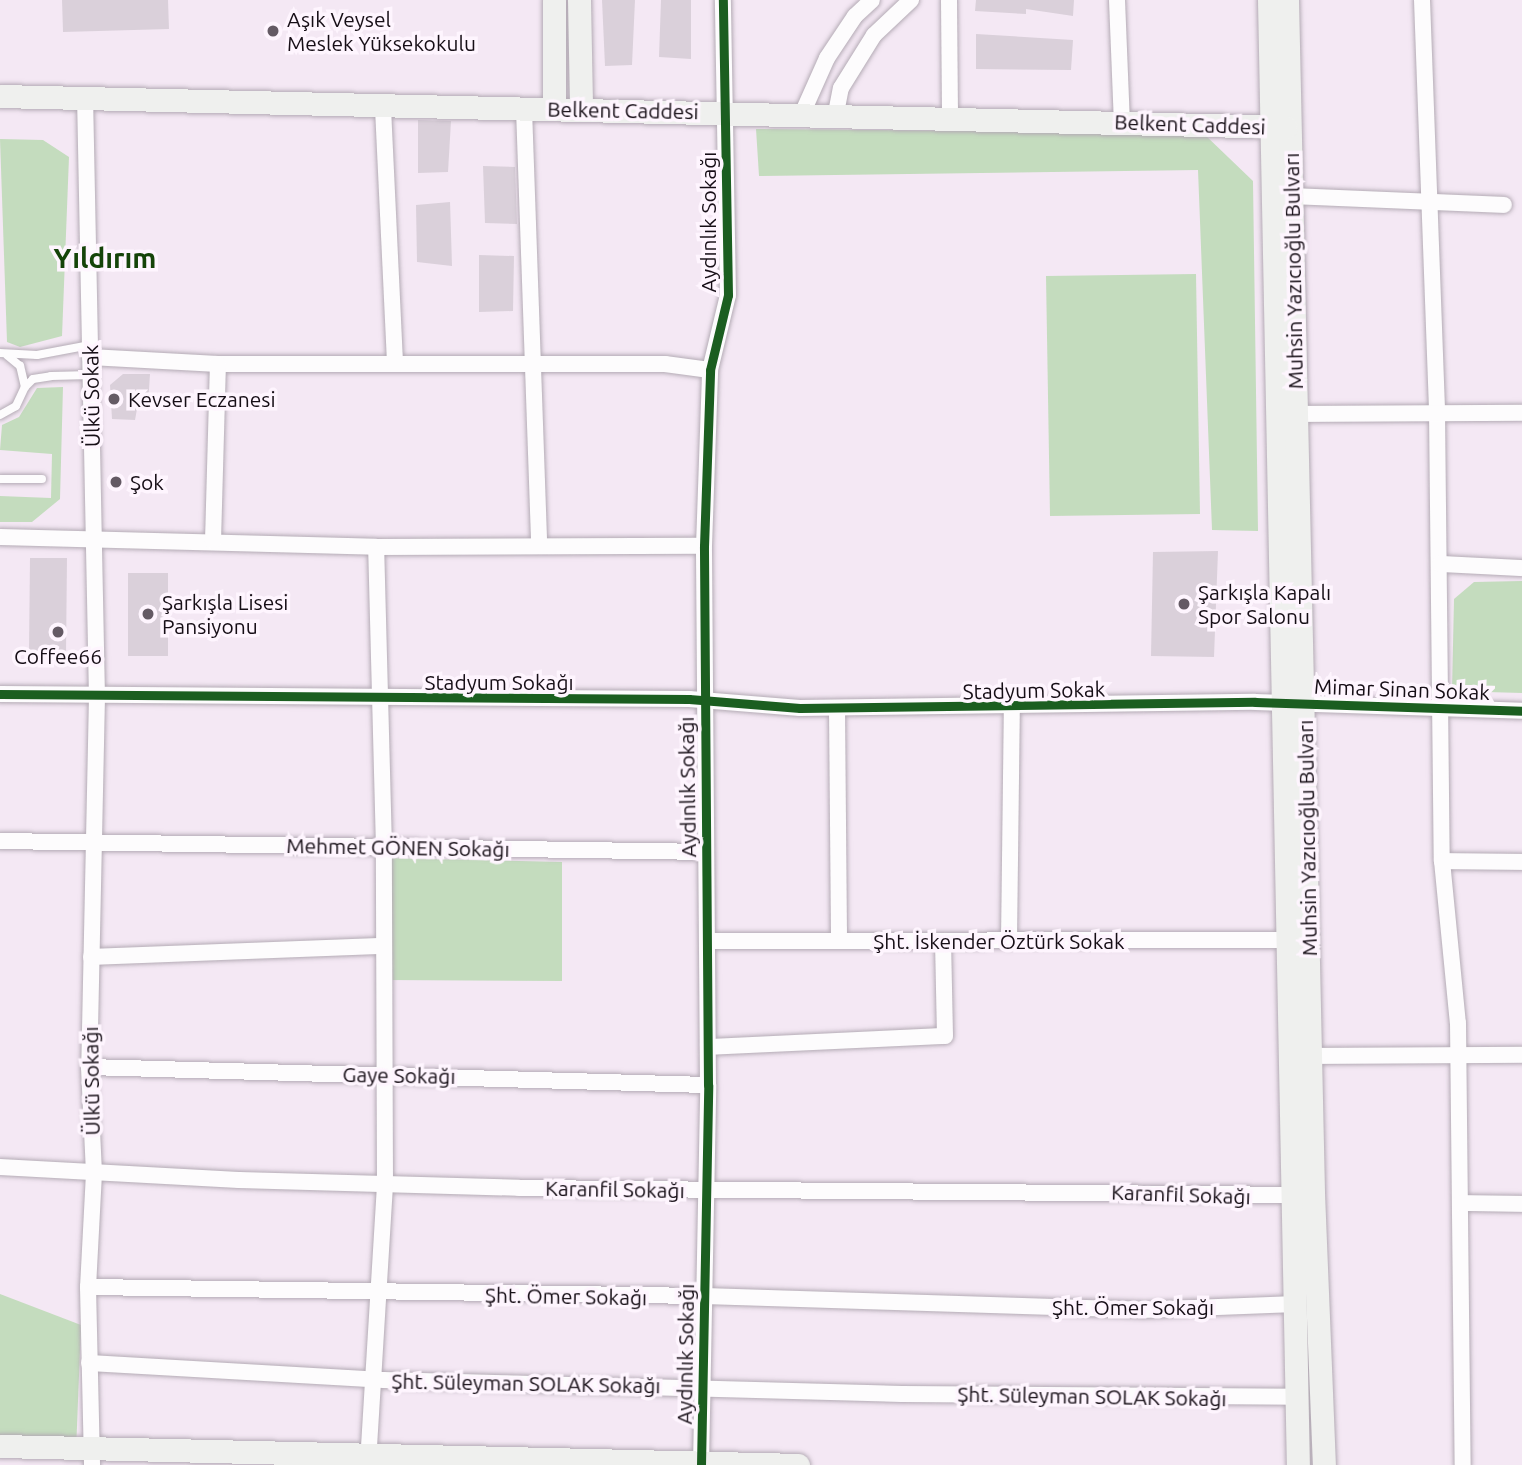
<!DOCTYPE html>
<meta charset="utf-8">
<style>
body{margin:0}
#map{position:relative;width:1522px;height:1465px;overflow:hidden;background:#f4e8f4;font-family:Ubuntu,sans-serif}
div>[style]{position:absolute}
.green>*{inset:0;background:#c4dcbe}
.building>*{inset:0;background:#dad0da}
.roads{filter:drop-shadow(0 0 2px #b4abb5) drop-shadow(0 0 2px #b4abb5)}
.lane>*{height:8px;margin:-4px;padding:0 4px;transform-origin:4px;border-radius:4px;background:#fdfcfd}
.street>*{height:16px;margin:-8px;padding:0 8px;transform-origin:8px;border-radius:8px;background:#fdfcfd}
.secondary>*{height:23px;margin:-11.5px;padding:0 11.5px;transform-origin:11.5px;border-radius:11.5px;background:#eff0ee}
.cycleway>*{height:9px;margin:-4.5px;padding:0 4.5px;transform-origin:4.5px;border-radius:4.5px;background:#1b5e20}
.dots>*{width:19px;height:19px;translate:-50% -50%;box-sizing:border-box;border:4px solid #fef5fe;border-radius:50%}
span{translate:-50% -50%;white-space:nowrap;text-align:center;line-height:1.15;-webkit-text-stroke:7px #fef5fe;paint-order:stroke}
.poi-label{font-size:21px;color:#160e16}
.left{translate:0 -50%;text-align:left}
.street-label{font-size:21px;color:#160e16}
.district-label{font-size:28px;color:#154409;font-weight:700}
</style>
<div id="map">
<div class="green">
<div style="clip-path:polygon(756px 129px,1203px 133px,1253px 181px,1258px 531px,1212px 530px,1198px 170px,759px 176px)"></div>
<div style="clip-path:polygon(0 139px,43px 140px,69px 157px,62px 336px,20px 347px,7px 342px)"></div>
<div style="clip-path:polygon(1196px 274px,1200px 514px,1050px 516px,1046px 276px)"></div>
<div style="clip-path:polygon(63px 387px,60px 499px,32px 522px,0 522px,0 496px,51px 498px,52px 454px,0 450px,2px 425px,19px 417px,37px 388px)"></div>
<div style="clip-path:polygon(1522px 581px,1522px 693px,1452px 691px,1454px 599px,1474px 582px)"></div>
<div style="clip-path:polygon(383px 858px,562px 862px,562px 981px,384px 980px)"></div>
<div style="clip-path:polygon(0 1294px,81px 1325px,76px 1451px,0 1448px)"></div>
</div>
<div class="building">
<div style="clip-path:polygon(62px 0,168px 0,169px 29px,63px 32px)"></div>
<div style="clip-path:polygon(602px 0,635px 0,632px 65px,605px 66px)"></div>
<div style="clip-path:polygon(661px 0,691px 0,691px 59px,659px 57px)"></div>
<div style="clip-path:polygon(976px 0,1074px 0,1073px 16px,1026px 9px,1026px 14px,975px 11px)"></div>
<div style="clip-path:polygon(976px 34px,1073px 40px,1071px 70px,976px 69px)"></div>
<div style="clip-path:polygon(418px 120px,451px 121px,448px 172px,418px 173px)"></div>
<div style="clip-path:polygon(483px 166px,515px 167px,517px 224px,485px 223px)"></div>
<div style="clip-path:polygon(450px 202px,452px 266px,417px 262px,416px 205px)"></div>
<div style="clip-path:polygon(479px 255px,514px 256px,513px 311px,479px 312px)"></div>
<div style="clip-path:polygon(123px 374px,150px 374px,148px 405px,137px 409px,135px 420px,112px 419px,110px 385px)"></div>
<div style="clip-path:polygon(1218px 551px,1214px 657px,1151px 656px,1153px 552px)"></div>
<div style="clip-path:polygon(30px 558px,67px 558px,66px 653px,29px 652px)"></div>
<div style="clip-path:polygon(128px 573px,168px 573px,168px 656px,128px 656px)"></div>
</div>
<div class="roads">
<div class="lane">
<div style="left:0;top:353px;width:37px;rotate:3deg"></div>
<div style="left:37px;top:355px;width:54px;rotate:-10.7deg"></div>
<div style="left:25px;top:387px;width:11px;rotate:-45deg"></div>
<div style="left:33px;top:379px;width:18px;rotate:-9deg"></div>
<div style="left:51px;top:376px;width:40px;rotate:-1.4deg"></div>
<div style="left:0;top:415px;width:18px;rotate:-29deg"></div>
<div style="left:16px;top:406px;width:21px;rotate:-65deg"></div>
<div style="left:25px;top:387px;width:22px;rotate:-103deg"></div>
<div style="left:20px;top:366px;width:17px;rotate:-140deg"></div>
<div style="left:0;top:479px;width:42px"></div>
</div>
<div class="street">
<div style="left:949px;top:0;width:117px;rotate:89.5deg"></div>
<div style="left:1117px;top:0;width:122px;rotate:87.7deg"></div>
<div style="left:1422px;top:0;width:411px;rotate:87.9deg"></div>
<div style="left:1437px;top:411px;width:450px;rotate:89.4deg"></div>
<div style="left:1442px;top:861px;width:163px;rotate:84.4deg"></div>
<div style="left:1458px;top:1023px;width:442px;rotate:89.4deg"></div>
<div style="left:85px;top:95px;width:601px;rotate:88.86deg"></div>
<div style="left:97px;top:696px;width:371px;rotate:91.2deg"></div>
<div style="left:89px;top:1067px;width:106px;rotate:87.3deg"></div>
<div style="left:94px;top:1173px;width:114px;rotate:93deg"></div>
<div style="left:88px;top:1287px;width:178px;rotate:88.7deg"></div>
<div style="left:383px;top:108px;width:256px;rotate:87.3deg"></div>
<div style="left:524px;top:109px;width:437px;rotate:88deg"></div>
<div style="left:836px;top:113px;width:25px;rotate:-79deg"></div>
<div style="left:841px;top:88px;width:62px;rotate:-58.1deg"></div>
<div style="left:874px;top:35px;width:51px;rotate:-43.4deg"></div>
<div style="left:802px;top:114px;width:61px;rotate:-65.9deg"></div>
<div style="left:827px;top:58px;width:50px;rotate:-56.3deg"></div>
<div style="left:855px;top:16px;width:23px;rotate:-43deg"></div>
<div style="left:1293px;top:196px;width:211px;rotate:2.4deg"></div>
<div style="left:90px;top:357px;width:128px;rotate:3.1deg"></div>
<div style="left:218px;top:364px;width:447px"></div>
<div style="left:665px;top:364px;width:45px;rotate:7.6deg"></div>
<div style="left:1296px;top:414px;width:226px;rotate:-0.3deg"></div>
<div style="left:0;top:537px;width:376px;rotate:1.5deg"></div>
<div style="left:376px;top:547px;width:328px;rotate:-0.2deg"></div>
<div style="left:213px;top:541px;width:177px;rotate:-88.4deg"></div>
<div style="left:1440px;top:564px;width:82px;rotate:2.8deg"></div>
<div style="left:0;top:694px;width:689px;rotate:0.42deg"></div>
<div style="left:689px;top:699px;width:111px;rotate:4.6deg"></div>
<div style="left:800px;top:708px;width:455px;rotate:-0.8deg"></div>
<div style="left:1255px;top:702px;width:267px;rotate:1.9deg"></div>
<div style="left:837px;top:708px;width:233px;rotate:89.5deg"></div>
<div style="left:0;top:841px;width:706px;rotate:0.89deg"></div>
<div style="left:1442px;top:861px;width:80px;rotate:0.7deg"></div>
<div style="left:708px;top:941px;width:581px;rotate:-0.1deg"></div>
<div style="left:1009px;top:941px;width:233px;rotate:-89.3deg"></div>
<div style="left:91px;top:957px;width:293px;rotate:-2.2deg"></div>
<div style="left:708px;top:1047px;width:237px;rotate:-2.7deg"></div>
<div style="left:945px;top:1036px;width:95px;rotate:-91.2deg"></div>
<div style="left:1311px;top:1056px;width:211px;rotate:-0.3deg"></div>
<div style="left:89px;top:1067px;width:619px;rotate:1.67deg"></div>
<div style="left:0;top:1167px;width:239px;rotate:3.1deg"></div>
<div style="left:239px;top:1180px;width:280px;rotate:1.6deg"></div>
<div style="left:519px;top:1188px;width:781px;rotate:0.51deg"></div>
<div style="left:1461px;top:1203px;width:61px;rotate:0.9deg"></div>
<div style="left:88px;top:1287px;width:616px;rotate:0.84deg"></div>
<div style="left:704px;top:1296px;width:438px;rotate:1.8deg"></div>
<div style="left:1142px;top:1310px;width:154px;rotate:-2.2deg"></div>
<div style="left:89px;top:1363px;width:294px;rotate:3.3deg"></div>
<div style="left:383px;top:1380px;width:519px;rotate:1.55deg"></div>
<div style="left:902px;top:1394px;width:397px;rotate:0.4deg"></div>
<div style="left:368px;top:1463px;width:280px;rotate:-86.5deg"></div>
<div style="left:385px;top:1184px;width:336px;rotate:-90.2deg"></div>
<div style="left:384px;top:848px;width:301px;rotate:-91.5deg"></div>
<div style="left:701px;top:1465px;width:380px;rotate:-88.9deg"></div>
<div style="left:708px;top:1085px;width:539px;rotate:-90.43deg"></div>
<div style="left:704px;top:546px;width:176px;rotate:-88deg"></div>
<div style="left:710px;top:370px;width:77px;rotate:-76.5deg"></div>
<div style="left:728px;top:295px;width:295px;rotate:-91deg"></div>
</div>
<div class="secondary">
<div style="left:554px;top:0;width:109px;rotate:90deg"></div>
<div style="left:579px;top:0;width:109px;rotate:88.9deg"></div>
<div style="left:1269px;top:0;width:1465px;rotate:88.87deg"></div>
<div style="left:1287px;top:0;width:1193px;rotate:88.75deg"></div>
<div style="left:1313px;top:1193px;width:272px;rotate:87.7deg"></div>
<div style="left:0;top:96px;width:1286px;rotate:1.38deg"></div>
<div style="left:0;top:1446px;width:798px;rotate:1.36deg"></div>
</div>
</div>
<div class="cycleway">
<div style="left:0;top:694px;width:689px;rotate:0.42deg"></div>
<div style="left:689px;top:699px;width:111px;rotate:4.6deg"></div>
<div style="left:800px;top:708px;width:455px;rotate:-0.8deg"></div>
<div style="left:1255px;top:702px;width:267px;rotate:1.9deg"></div>
<div style="left:701px;top:1465px;width:380px;rotate:-88.9deg"></div>
<div style="left:708px;top:1085px;width:539px;rotate:-90.43deg"></div>
<div style="left:704px;top:546px;width:176px;rotate:-88deg"></div>
<div style="left:710px;top:370px;width:77px;rotate:-76.5deg"></div>
<div style="left:728px;top:295px;width:295px;rotate:-91deg"></div>
</div>
<div class="dots">
<div style="left:273px;top:31px;background:#645a64"></div>
<div style="left:114px;top:399px;background:#645a64"></div>
<div style="left:116px;top:482px;background:#645a64"></div>
<div style="left:1184px;top:604px;background:#645a64"></div>
<div style="left:148px;top:614px;background:#645a64"></div>
<div style="left:58px;top:632px;background:#645a64"></div>
</div>
<div class="poi-label">
<span class="left" style="left:287px;top:31px">Aşık Veysel<br>Meslek Yüksekokulu</span>
<span class="left" style="left:128px;top:399px">Kevser Eczanesi</span>
<span class="left" style="left:130px;top:482px">Şok</span>
<span class="left" style="left:1198px;top:604px">Şarkışla Kapalı<br>Spor Salonu</span>
<span class="left" style="left:162px;top:614px">Şarkışla Lisesi<br>Pansiyonu</span>
<span style="left:58px;top:656px">Coffee66</span>
</div>
<div class="street-label">
<span style="left:623px;top:110px;rotate:1deg">Belkent Caddesi</span>
<span style="left:1190px;top:124px;rotate:2deg">Belkent Caddesi</span>
<span style="left:708px;top:222px;rotate:-90deg">Aydınlık Sokağı</span>
<span style="left:1293px;top:271px;rotate:-91deg">Muhsin Yazıcıoğlu Bulvarı</span>
<span style="left:91px;top:396px;rotate:-91deg">Ülkü Sokak</span>
<span style="left:499px;top:682px">Stadyum Sokağı</span>
<span style="left:1402px;top:689px;rotate:2deg">Mimar Sinan Sokak</span>
<span style="left:1034px;top:690px;rotate:-1deg">Stadyum Sokak</span>
<span style="left:687px;top:787px;rotate:-91deg">Aydınlık Sokağı</span>
<span style="left:1307px;top:838px;rotate:-91deg">Muhsin Yazıcıoğlu Bulvarı</span>
<span style="left:398px;top:847px;rotate:1deg">Mehmet GÖNEN Sokağı</span>
<span style="left:999px;top:941px">Şht. İskender Öztürk Sokak</span>
<span style="left:399px;top:1075px;rotate:1deg">Gaye Sokağı</span>
<span style="left:91px;top:1081px;rotate:-91deg">Ülkü Sokağı</span>
<span style="left:615px;top:1189px;rotate:1deg">Karanfil Sokağı</span>
<span style="left:1181px;top:1194px;rotate:2deg">Karanfil Sokağı</span>
<span style="left:566px;top:1296px;rotate:1deg">Şht. Ömer Sokağı</span>
<span style="left:1133px;top:1307px">Şht. Ömer Sokağı</span>
<span style="left:685px;top:1354px;rotate:-89deg">Aydınlık Sokağı</span>
<span style="left:526px;top:1383px;rotate:1deg">Şht. Süleyman SOLAK Sokağı</span>
<span style="left:1092px;top:1396px;rotate:1deg">Şht. Süleyman SOLAK Sokağı</span>
</div>
<div class="district-label">
<span style="left:105px;top:258px">Yıldırım</span>
</div>
</div>
